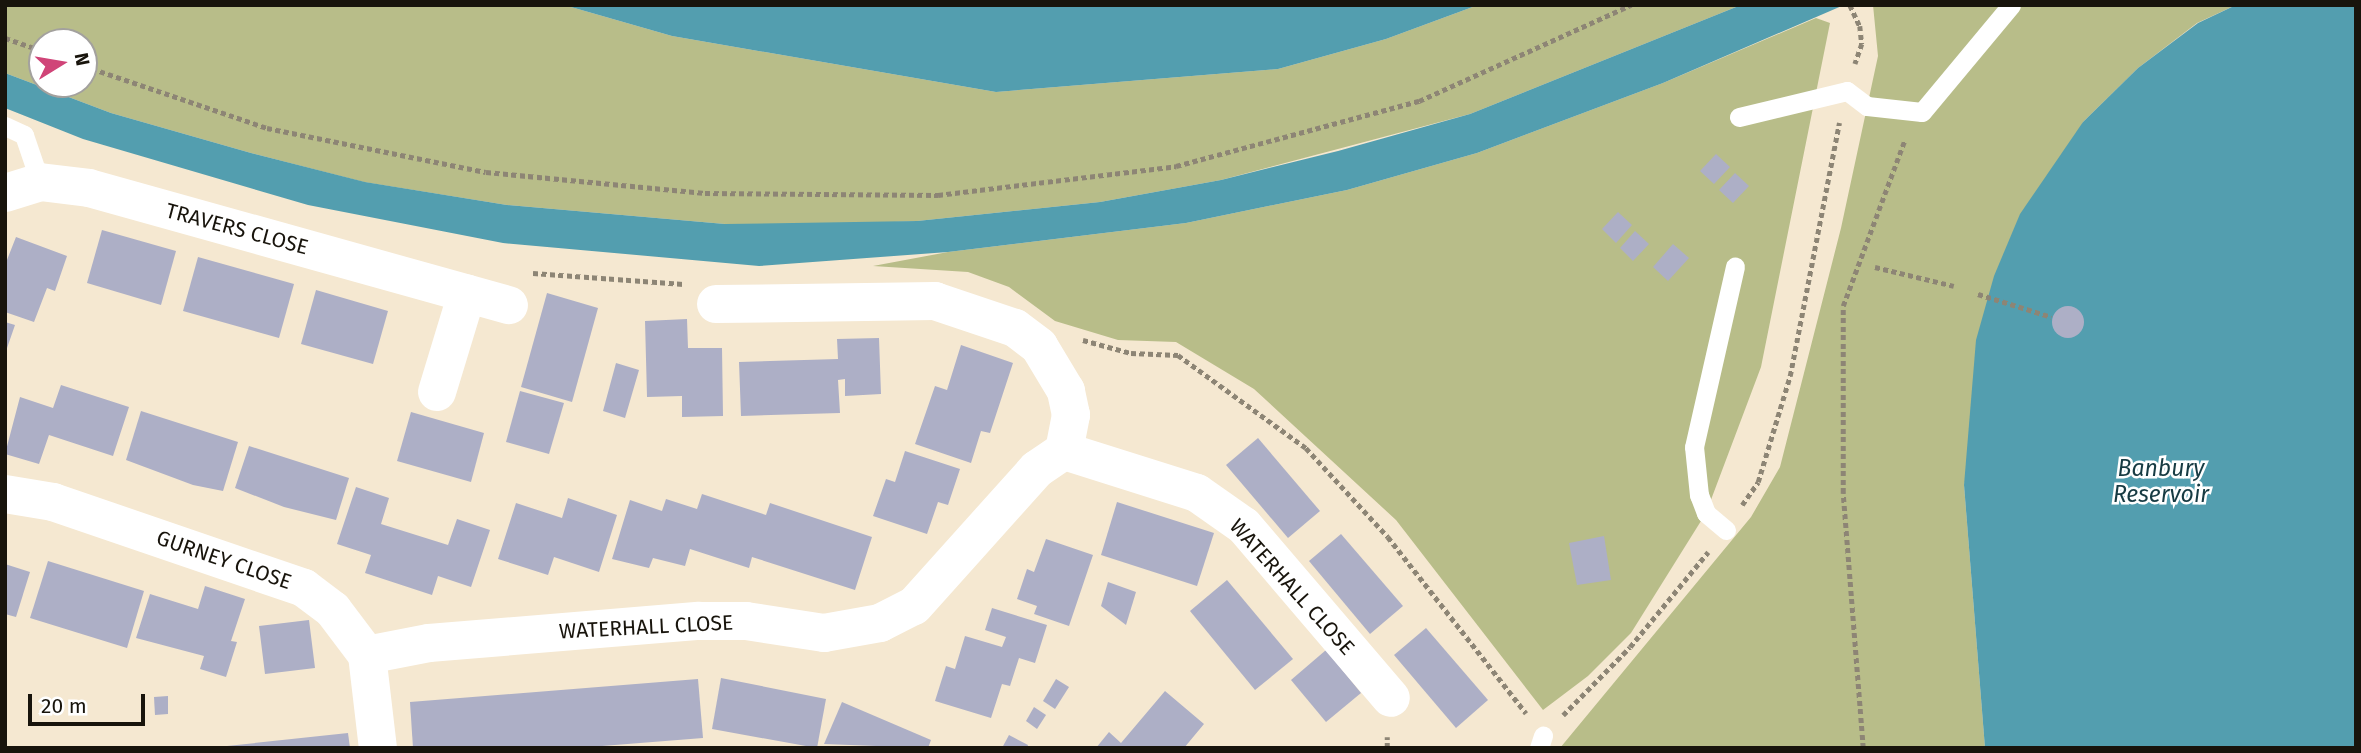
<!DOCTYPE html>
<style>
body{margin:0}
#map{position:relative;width:2361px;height:753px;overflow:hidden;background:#f5e8d1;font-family:"Fira Sans",sans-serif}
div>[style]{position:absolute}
.green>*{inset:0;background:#b8bd89}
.water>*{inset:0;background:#539eaf}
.building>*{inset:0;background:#adafc6}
.round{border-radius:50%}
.path>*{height:4.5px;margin-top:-2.25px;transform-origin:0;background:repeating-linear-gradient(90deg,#8d8575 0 5px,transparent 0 8.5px)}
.lane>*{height:19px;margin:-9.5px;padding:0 9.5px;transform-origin:9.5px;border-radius:9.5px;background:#fff}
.street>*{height:38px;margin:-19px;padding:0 19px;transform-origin:19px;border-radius:19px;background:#fff}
span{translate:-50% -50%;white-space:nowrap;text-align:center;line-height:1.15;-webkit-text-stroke:5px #fff;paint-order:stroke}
.street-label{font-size:21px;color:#18140c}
.water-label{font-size:23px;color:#173b43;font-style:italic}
.frame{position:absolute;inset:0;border:7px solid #18140c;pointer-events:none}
.north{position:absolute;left:28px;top:28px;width:70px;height:70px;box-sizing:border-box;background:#fff;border:2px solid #a3a19e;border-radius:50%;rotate:79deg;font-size:19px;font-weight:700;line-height:28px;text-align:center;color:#18140c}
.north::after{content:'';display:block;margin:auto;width:24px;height:32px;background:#d04478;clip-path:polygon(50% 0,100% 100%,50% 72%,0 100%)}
.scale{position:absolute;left:28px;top:694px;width:117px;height:32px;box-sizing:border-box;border:4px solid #18140c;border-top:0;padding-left:9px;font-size:21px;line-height:24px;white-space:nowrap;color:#18140c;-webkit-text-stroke:5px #fff;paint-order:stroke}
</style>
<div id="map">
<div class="green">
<div style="clip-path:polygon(evenodd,5px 5px,564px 5px,672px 36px,996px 92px,1278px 69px,1386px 39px,1478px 5px,1741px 5px,1470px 114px,1221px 180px,1100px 202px,917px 221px,825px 225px,725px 224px,507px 205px,364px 182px,251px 153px,111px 113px,5px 73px,5px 5px,42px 42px,84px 42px,84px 84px,42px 84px,42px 42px)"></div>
<div style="clip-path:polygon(1873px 5px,2236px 5px,2197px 23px,2138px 68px,2083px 122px,1964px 485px,1985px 748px,1560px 748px,1751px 517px,1780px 467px,1841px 228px,1878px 56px)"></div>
<div style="clip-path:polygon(1816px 18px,1830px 23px,1761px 367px,1706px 513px,1631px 633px,1588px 676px,1543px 710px,1396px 520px,1254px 389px,1176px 342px,1118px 340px,1055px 321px,1009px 287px,968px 272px,873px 266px,948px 252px,1186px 223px,1347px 190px,1477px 153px,1663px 83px)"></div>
</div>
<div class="water">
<div style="clip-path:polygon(564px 5px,1478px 5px,1386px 39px,1278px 69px,996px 92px,672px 36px)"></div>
<div style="clip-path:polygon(1741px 5px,1844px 5px,1663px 83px,1477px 153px,1347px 190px,1186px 223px,948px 252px,759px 266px,503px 243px,308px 205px,83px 139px,5px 108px,5px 73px,111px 113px,251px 153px,365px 182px,507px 205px,725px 224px,917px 221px,1100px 202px,1221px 180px,1338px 151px,1470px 114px)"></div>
<div style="clip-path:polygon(2236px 5px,2356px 5px,2356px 748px,1985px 748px,1964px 485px,1976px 340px,1994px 276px,2020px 214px,2083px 122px,2138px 68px,2198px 23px)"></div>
</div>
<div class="building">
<div style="clip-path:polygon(1716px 154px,1730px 167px,1714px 184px,1700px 171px)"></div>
<div style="clip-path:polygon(1735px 173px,1749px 186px,1733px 203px,1719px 190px)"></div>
<div style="clip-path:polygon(1618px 212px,1632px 225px,1616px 243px,1602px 229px)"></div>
<div style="clip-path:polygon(102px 230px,176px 251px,161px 305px,87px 283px)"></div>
<div style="clip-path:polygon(1635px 231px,1649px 244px,1633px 261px,1620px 248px)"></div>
<div style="clip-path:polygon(16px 237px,67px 256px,55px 291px,47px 288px,34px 322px,5px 312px,5px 265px)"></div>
<div style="clip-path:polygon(1673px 244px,1689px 258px,1668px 281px,1653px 267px)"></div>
<div style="clip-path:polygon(198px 257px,294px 284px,279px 338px,183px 311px)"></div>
<div style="clip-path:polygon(316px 290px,388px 311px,373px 364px,301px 344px)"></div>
<div style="clip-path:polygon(547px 293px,598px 308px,572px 402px,521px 387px)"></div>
<div class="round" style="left:2052px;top:306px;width:32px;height:32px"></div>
<div style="clip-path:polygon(687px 319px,688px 348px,722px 348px,723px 416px,682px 417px,682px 396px,647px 397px,645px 321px)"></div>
<div style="clip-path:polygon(5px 322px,15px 325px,6px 351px,5px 351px)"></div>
<div style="clip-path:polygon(879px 338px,881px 394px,845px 396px,845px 379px,838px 380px,840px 413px,741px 416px,739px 362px,838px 359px,837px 339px)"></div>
<div style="clip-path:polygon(961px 345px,1013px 363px,990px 433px,981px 431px,971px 463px,915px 444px,935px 386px,947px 390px)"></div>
<div style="clip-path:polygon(616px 363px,639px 370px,625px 418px,603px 411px)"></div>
<div style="clip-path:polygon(61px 385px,129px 407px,113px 456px,49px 435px,39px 464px,5px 454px,20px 397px,53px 408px)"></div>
<div style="clip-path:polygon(520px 391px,564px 403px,549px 454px,506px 442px)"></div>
<div style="clip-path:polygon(141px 411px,238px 442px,223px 491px,193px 485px,126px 460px)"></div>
<div style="clip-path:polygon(411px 412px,484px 433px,471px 482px,397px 461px)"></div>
<div style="clip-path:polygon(1258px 438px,1320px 511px,1288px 538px,1226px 465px)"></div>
<div style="clip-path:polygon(249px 446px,349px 478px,336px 520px,284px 507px,235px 488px)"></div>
<div style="clip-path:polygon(905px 451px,960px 469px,948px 505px,938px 502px,927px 534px,873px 516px,886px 479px,895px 482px)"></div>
<div style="clip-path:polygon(356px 487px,389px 498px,381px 524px,448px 545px,457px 519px,490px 530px,471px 587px,438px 576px,432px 595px,365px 573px,371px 555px,337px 544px)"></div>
<div style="clip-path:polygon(702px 494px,766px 515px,770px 503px,872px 537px,855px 590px,752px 557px,749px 568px,690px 549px,685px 566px,653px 558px,649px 568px,612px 559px,630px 500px,662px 511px,666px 499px,697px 509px)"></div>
<div style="clip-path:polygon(568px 498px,617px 515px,599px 572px,554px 557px,548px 575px,498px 559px,516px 503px,562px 518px)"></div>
<div style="clip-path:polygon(1117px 502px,1214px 533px,1197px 586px,1101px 555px)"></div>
<div style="clip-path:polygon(1341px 534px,1403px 606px,1370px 634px,1309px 561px)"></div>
<div style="clip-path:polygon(1604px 536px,1611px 580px,1577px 585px,1569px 543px)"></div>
<div style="clip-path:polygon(1046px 539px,1093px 555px,1069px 626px,1034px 614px,1037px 606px,1017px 599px,1027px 569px,1034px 572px)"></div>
<div style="clip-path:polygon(48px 561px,144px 591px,127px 648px,30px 618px)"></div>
<div style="clip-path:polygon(5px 564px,30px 572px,16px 617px,5px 614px)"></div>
<div style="clip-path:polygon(1227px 580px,1293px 659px,1255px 690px,1190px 611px)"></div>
<div style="clip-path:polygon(1108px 582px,1136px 592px,1126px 625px,1101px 606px)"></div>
<div style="clip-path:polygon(205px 586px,245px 599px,231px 641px,237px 642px,226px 677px,200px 669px,204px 656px,136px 638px,150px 594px,198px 609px)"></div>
<div style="clip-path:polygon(992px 608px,1047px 625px,1035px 663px,1019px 658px,1010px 686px,1002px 684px,991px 718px,935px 701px,946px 666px,955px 669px,965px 636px,1002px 647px,1006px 637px,985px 630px)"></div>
<div style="clip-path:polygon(309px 620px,315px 668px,265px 674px,259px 626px)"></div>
<div style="clip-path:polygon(1426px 628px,1488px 700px,1456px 728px,1394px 655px)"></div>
<div style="clip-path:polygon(1326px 650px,1361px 693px,1326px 722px,1291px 680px)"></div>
<div style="clip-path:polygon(721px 678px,826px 699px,817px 748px,712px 729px)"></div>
<div style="clip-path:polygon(698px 679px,703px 738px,577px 748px,413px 748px,410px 702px)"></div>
<div style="clip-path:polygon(1056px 679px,1069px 687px,1055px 709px,1043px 701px)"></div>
<div style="clip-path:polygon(1165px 691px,1204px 724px,1184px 748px,1096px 748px,1109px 732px,1121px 743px)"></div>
<div style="clip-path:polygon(168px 696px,168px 714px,155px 715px,154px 697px)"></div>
<div style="clip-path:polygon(842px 702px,931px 740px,928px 748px,824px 744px)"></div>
<div style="clip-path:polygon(1034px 707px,1046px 715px,1037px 729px,1026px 721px)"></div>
<div style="clip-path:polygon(348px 733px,350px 748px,227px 748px,227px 746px)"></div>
<div style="clip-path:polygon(1009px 735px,1028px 745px,1027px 748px,1002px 748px)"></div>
</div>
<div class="path">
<div style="left:1850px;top:5px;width:23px;rotate:65deg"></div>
<div style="left:1860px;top:26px;width:18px;rotate:84deg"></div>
<div style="left:1862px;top:44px;width:21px;rotate:109deg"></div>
<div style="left:5px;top:38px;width:39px;rotate:19deg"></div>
<div style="left:84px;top:66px;width:193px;rotate:18.7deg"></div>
<div style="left:267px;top:128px;width:223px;rotate:11.4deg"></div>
<div style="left:486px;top:172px;width:220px;rotate:5.5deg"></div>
<div style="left:705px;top:193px;width:233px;rotate:0.5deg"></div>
<div style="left:938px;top:195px;width:240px;rotate:-6.9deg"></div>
<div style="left:1176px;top:166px;width:252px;rotate:-15deg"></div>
<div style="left:1419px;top:101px;width:233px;rotate:-24.4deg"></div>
<div style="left:1875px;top:267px;width:81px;rotate:13.5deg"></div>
<div style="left:533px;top:273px;width:151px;rotate:4.2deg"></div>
<div style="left:1978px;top:294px;width:77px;rotate:17.3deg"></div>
<div style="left:1083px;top:340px;width:50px;rotate:15.2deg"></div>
<div style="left:1131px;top:353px;width:47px;rotate:2.4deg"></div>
<div style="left:1178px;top:355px;width:158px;rotate:36deg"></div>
<div style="left:1306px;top:448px;width:121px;rotate:47.3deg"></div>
<div style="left:1388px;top:537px;width:224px;rotate:51.9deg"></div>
<div style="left:1742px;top:505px;width:28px;rotate:-55deg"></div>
<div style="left:1758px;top:482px;width:111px;rotate:-73.2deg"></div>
<div style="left:1790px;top:376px;width:258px;rotate:-79deg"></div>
<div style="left:1563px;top:715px;width:95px;rotate:-45.4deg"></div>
<div style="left:1630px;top:647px;width:123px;rotate:-50.6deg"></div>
<div style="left:1387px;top:748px;width:11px;rotate:-90deg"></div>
<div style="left:1863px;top:748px;width:256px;rotate:-94.5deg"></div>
<div style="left:1843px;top:493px;width:187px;rotate:-90deg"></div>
<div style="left:1843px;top:306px;width:178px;rotate:-69.6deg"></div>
</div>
<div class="lane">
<div style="left:1739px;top:117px;width:111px;rotate:-13.5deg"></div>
<div style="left:1847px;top:91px;width:25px;rotate:37deg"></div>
<div style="left:1867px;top:106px;width:55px;rotate:6.2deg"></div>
<div style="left:1922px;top:112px;width:139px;rotate:-50.2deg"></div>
<div style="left:5px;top:126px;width:21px;rotate:25deg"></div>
<div style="left:24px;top:135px;width:50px;rotate:71.2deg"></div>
<div style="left:1726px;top:530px;width:26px;rotate:-140deg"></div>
<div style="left:1706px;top:513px;width:19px;rotate:-111deg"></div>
<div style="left:1699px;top:495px;width:48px;rotate:-95.9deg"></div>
<div style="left:1694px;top:447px;width:185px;rotate:-77.2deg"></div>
<div style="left:1539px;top:748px;width:13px;rotate:-72deg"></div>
</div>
<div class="street">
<div style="left:5px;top:193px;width:37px;rotate:-17deg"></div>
<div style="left:40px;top:182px;width:49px;rotate:7deg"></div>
<div style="left:89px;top:188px;width:436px;rotate:15.6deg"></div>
<div style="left:437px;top:392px;width:103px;rotate:-73.1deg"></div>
<div style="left:1064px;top:451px;width:139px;rotate:17.5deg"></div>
<div style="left:1197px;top:493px;width:57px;rotate:35.1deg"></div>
<div style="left:1244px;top:526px;width:226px;rotate:49.5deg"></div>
<div style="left:5px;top:494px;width:49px;rotate:9.5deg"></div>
<div style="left:53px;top:502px;width:265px;rotate:18.9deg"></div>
<div style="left:304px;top:588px;width:36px;rotate:37deg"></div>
<div style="left:333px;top:610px;width:56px;rotate:52.9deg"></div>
<div style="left:367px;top:655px;width:94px;rotate:83.3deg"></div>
<div style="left:367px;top:655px;width:63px;rotate:-11deg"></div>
<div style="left:429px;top:643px;width:271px;rotate:-4.7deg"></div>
<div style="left:699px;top:621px;width:47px"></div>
<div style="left:746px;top:621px;width:79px;rotate:8.7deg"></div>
<div style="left:824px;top:633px;width:57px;rotate:-10.1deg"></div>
<div style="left:880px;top:623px;width:38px;rotate:-27deg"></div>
<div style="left:914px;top:606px;width:184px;rotate:-48.1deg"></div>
<div style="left:1037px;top:469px;width:32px;rotate:-34deg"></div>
<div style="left:1064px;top:451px;width:37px;rotate:-79deg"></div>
<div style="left:1071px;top:415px;width:25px;rotate:-102deg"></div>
<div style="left:1066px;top:391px;width:52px;rotate:-121deg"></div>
<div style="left:1039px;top:346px;width:30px;rotate:-143deg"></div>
<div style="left:1015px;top:328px;width:84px;rotate:-161.4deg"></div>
<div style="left:935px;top:301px;width:219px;rotate:179.2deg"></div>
</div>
<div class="street-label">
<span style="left:237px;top:229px;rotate:15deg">TRAVERS CLOSE</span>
<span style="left:224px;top:560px;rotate:19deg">GURNEY CLOSE</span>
<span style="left:1292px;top:587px;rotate:48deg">WATERHALL CLOSE</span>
<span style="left:646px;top:627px;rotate:-3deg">WATERHALL CLOSE</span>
</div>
<div class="water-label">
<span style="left:2161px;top:481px">Banbury<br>Reservoir</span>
</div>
<div class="frame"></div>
<div class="north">N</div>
<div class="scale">20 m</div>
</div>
